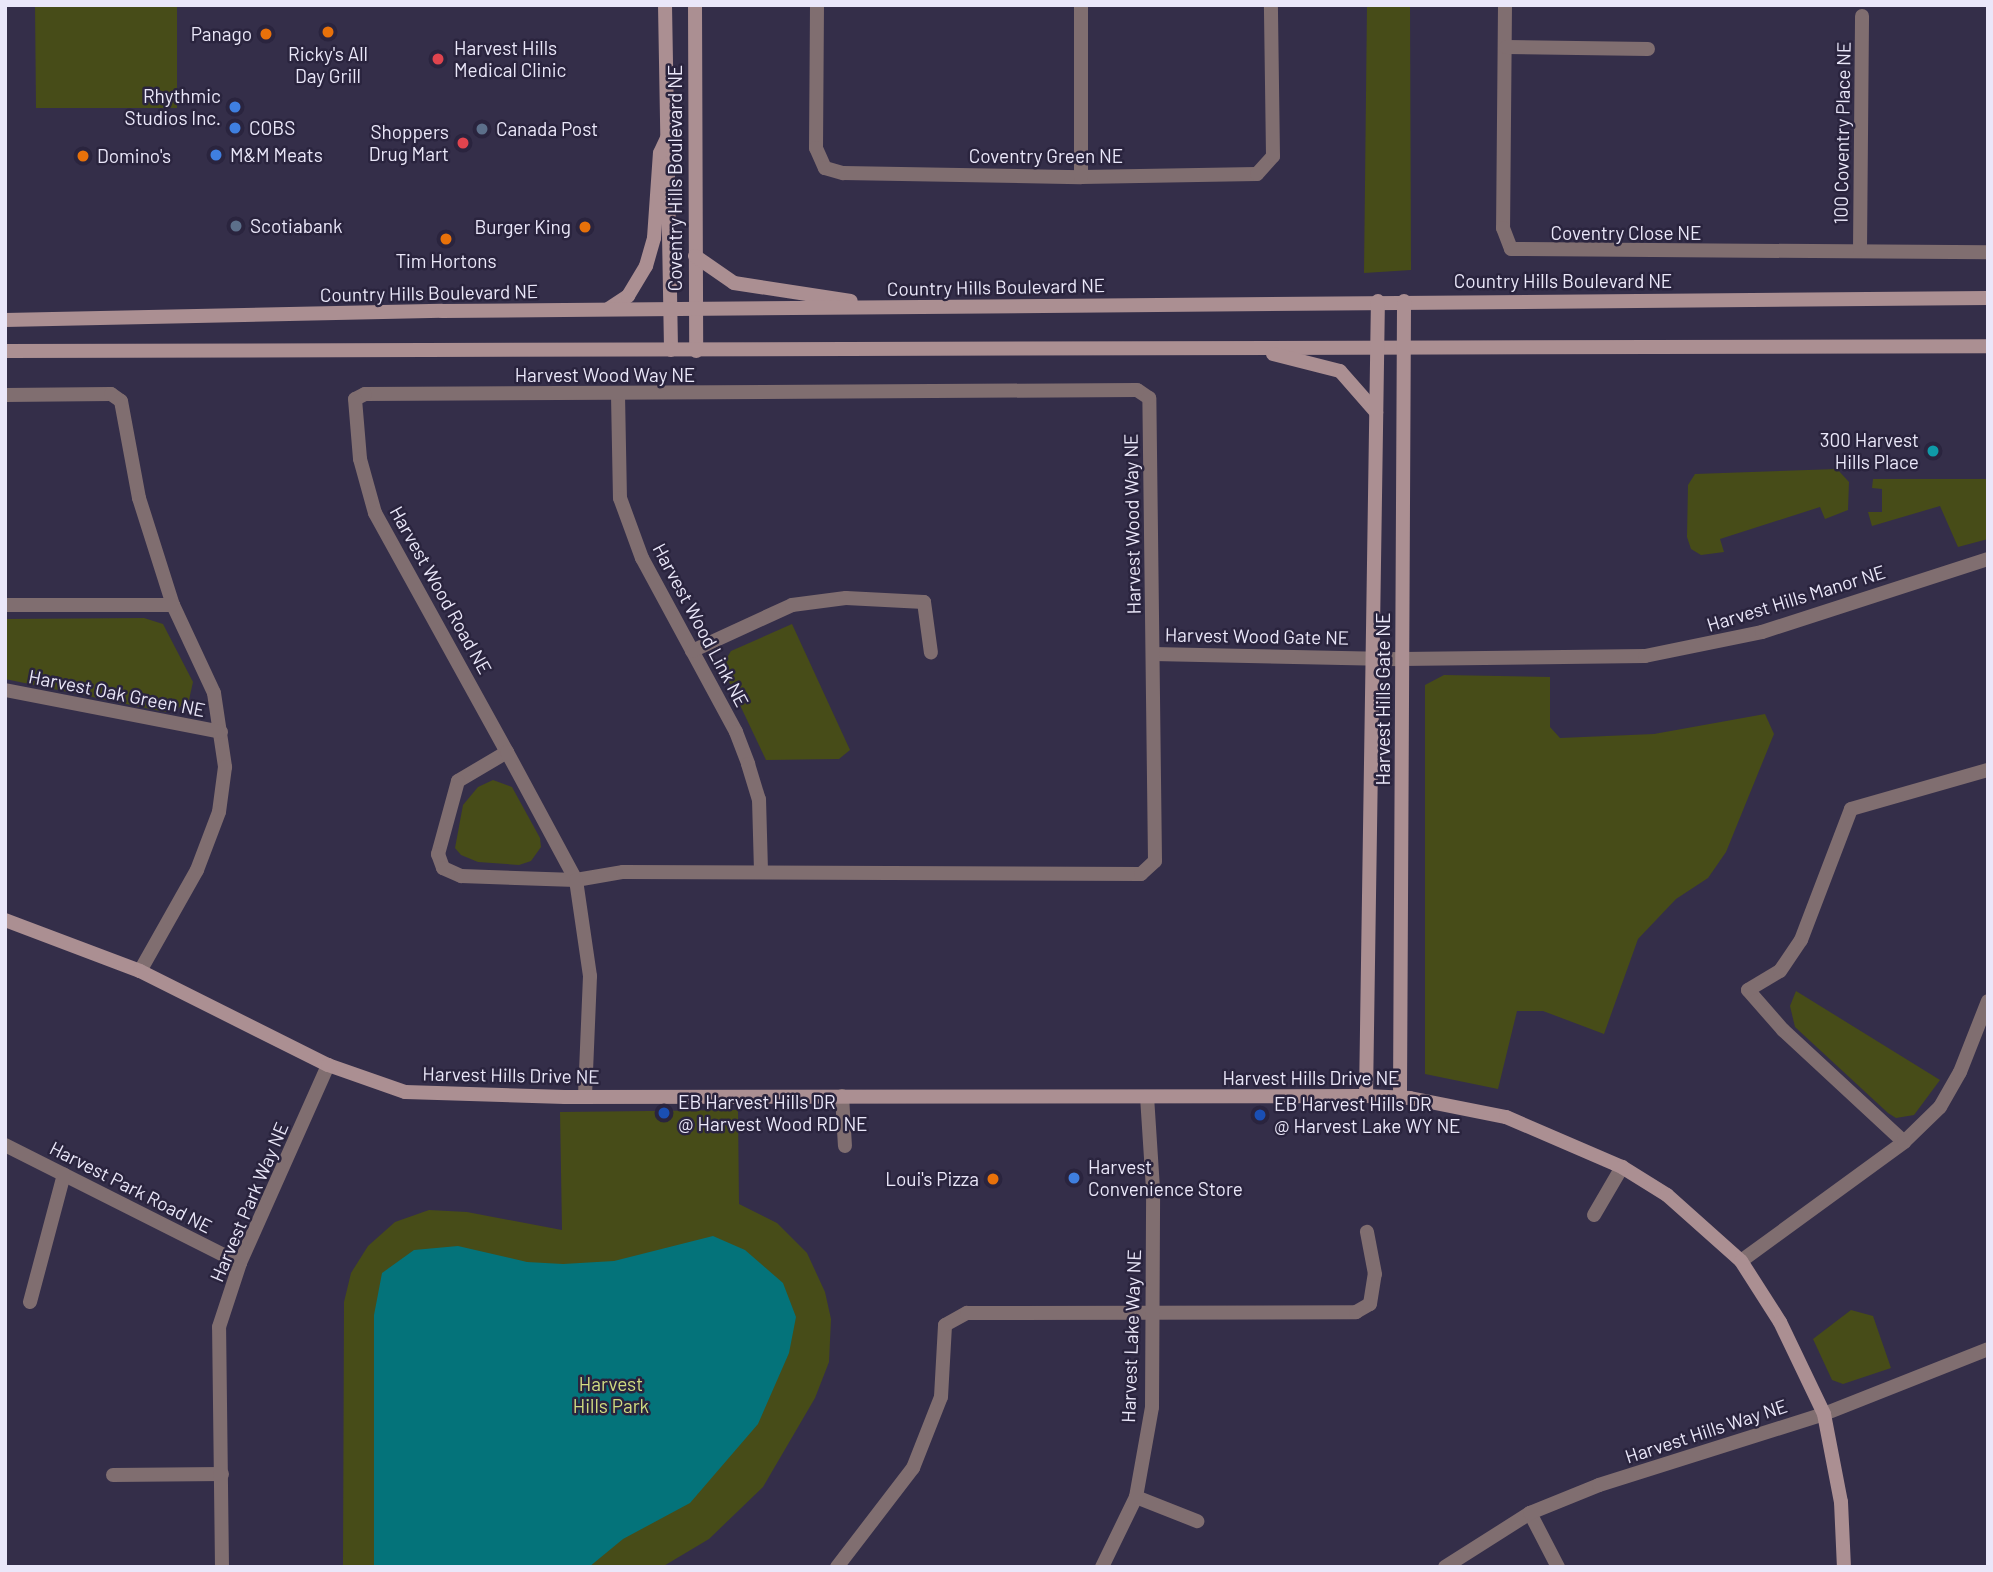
<!DOCTYPE html>
<style>
body{margin:0}
#map{position:relative;width:1993px;height:1572px;overflow:hidden;background:#342e49;font-family:Barlow,sans-serif}
div>[style]{position:absolute}
.green>*{inset:0;background:#474c18}
.water>*{inset:0;background:#04737a}
.street>*{height:14px;margin:-7px;padding:0 7px;transform-origin:7px;border-radius:7px;background:#806e70}
.secondary>*{height:14px;margin:-7px;padding:0 7px;transform-origin:7px;border-radius:7px;background:#ab8f92}
.dots>*{width:19px;height:19px;translate:-50% -50%;box-sizing:border-box;border:4px solid #2a243e;border-radius:50%}
span{translate:-50% -50%;white-space:nowrap;text-align:center;line-height:1.15;-webkit-text-stroke:5px #2a243e;paint-order:stroke}
.poi-label{font-size:19px;color:#eae7f9}
.right{translate:-100% -50%;text-align:right}
.left{translate:0 -50%;text-align:left}
.street-label{font-size:19px;color:#eae7f9}
.park-label{font-size:19px;color:#d1dc81}
.frame{position:absolute;inset:0;border:7px solid #eae7f9;pointer-events:none}
</style>
<div id="map">
<div class="green">
<div style="clip-path:polygon(35px 5px,177px 5px,177px 108px,36px 108px)"></div>
<div style="clip-path:polygon(1367px 5px,1410px 5px,1411px 270px,1364px 273px)"></div>
<div style="clip-path:polygon(1837px 469px,1849px 482px,1848px 510px,1825px 519px,1820px 507px,1720px 539px,1724px 552px,1701px 555px,1691px 549px,1687px 537px,1688px 485px,1695px 474px)"></div>
<div style="clip-path:polygon(1873px 479px,1988px 479px,1988px 539px,1958px 547px,1940px 506px,1872px 526px,1868px 512px,1882px 512px,1882px 489px,1872px 488px)"></div>
<div style="clip-path:polygon(144px 618px,163px 624px,193px 682px,189px 700px,176px 710px,165px 712px,5px 679px,5px 619px)"></div>
<div style="clip-path:polygon(792px 624px,850px 750px,839px 759px,766px 760px,729px 682px,725px 661px,731px 651px)"></div>
<div style="clip-path:polygon(1444px 675px,1550px 677px,1550px 727px,1560px 738px,1654px 734px,1765px 714px,1774px 734px,1726px 852px,1708px 878px,1676px 899px,1638px 939px,1604px 1034px,1543px 1011px,1517px 1011px,1498px 1089px,1425px 1074px,1425px 685px)"></div>
<div style="clip-path:polygon(493px 780px,512px 787px,540px 838px,541px 847px,531px 861px,519px 865px,478px 862px,461px 855px,455px 848px,463px 805px,478px 787px)"></div>
<div style="clip-path:polygon(1796px 991px,1940px 1080px,1914px 1115px,1896px 1118px,1888px 1113px,1795px 1027px,1790px 1006px)"></div>
<div style="clip-path:polygon(738px 1110px,739px 1204px,777px 1223px,807px 1253px,825px 1292px,831px 1319px,829px 1362px,815px 1398px,763px 1487px,709px 1539px,662px 1567px,343px 1567px,344px 1302px,351px 1273px,368px 1246px,395px 1222px,429px 1210px,467px 1212px,562px 1230px,560px 1112px)"></div>
<div style="clip-path:polygon(1851px 1310px,1873px 1316px,1891px 1368px,1843px 1384px,1832px 1380px,1813px 1339px)"></div>
</div>
<div class="water">
<div style="clip-path:polygon(713px 1236px,745px 1250px,783px 1283px,796px 1317px,789px 1353px,758px 1424px,690px 1503px,623px 1539px,589px 1567px,374px 1567px,374px 1315px,382px 1273px,414px 1250px,458px 1246px,527px 1262px,563px 1264px,614px 1261px)"></div>
</div>
<div class="street">
<div style="left:817px;top:5px;width:143px;rotate:90.4deg"></div>
<div style="left:816px;top:148px;width:22px;rotate:66deg"></div>
<div style="left:825px;top:168px;width:19px;rotate:16deg"></div>
<div style="left:843px;top:173px;width:238px;rotate:1deg"></div>
<div style="left:1081px;top:177px;width:176px;rotate:-1deg"></div>
<div style="left:1257px;top:174px;width:24px;rotate:-48deg"></div>
<div style="left:1273px;top:156px;width:151px;rotate:-90.8deg"></div>
<div style="left:1505px;top:5px;width:223px;rotate:90.5deg"></div>
<div style="left:1503px;top:228px;width:22px;rotate:69deg"></div>
<div style="left:1511px;top:249px;width:477px;rotate:0.4deg"></div>
<div style="left:1506px;top:47px;width:142px;rotate:0.8deg"></div>
<div style="left:1081px;top:177px;width:172px;rotate:-90deg"></div>
<div style="left:1860px;top:250px;width:234px;rotate:-89.5deg"></div>
<div style="left:5px;top:395px;width:106px;rotate:-0.5deg"></div>
<div style="left:111px;top:394px;width:12px;rotate:35deg"></div>
<div style="left:121px;top:401px;width:99px;rotate:79.5deg"></div>
<div style="left:139px;top:498px;width:112px;rotate:72.4deg"></div>
<div style="left:173px;top:605px;width:97px;rotate:65deg"></div>
<div style="left:214px;top:693px;width:75px;rotate:81.5deg"></div>
<div style="left:225px;top:767px;width:45px;rotate:97.6deg"></div>
<div style="left:219px;top:812px;width:62px;rotate:110.8deg"></div>
<div style="left:197px;top:870px;width:116px;rotate:119.4deg"></div>
<div style="left:618px;top:395px;width:103px;rotate:88.9deg"></div>
<div style="left:620px;top:498px;width:64px;rotate:69.9deg"></div>
<div style="left:642px;top:558px;width:198px;rotate:61.6deg"></div>
<div style="left:736px;top:732px;width:34px;rotate:69deg"></div>
<div style="left:748px;top:764px;width:37px;rotate:73deg"></div>
<div style="left:759px;top:799px;width:72px;rotate:88.4deg"></div>
<div style="left:5px;top:605px;width:168px"></div>
<div style="left:692px;top:651px;width:110px;rotate:-24.7deg"></div>
<div style="left:792px;top:605px;width:54px;rotate:-7.4deg"></div>
<div style="left:846px;top:598px;width:78px;rotate:2.9deg"></div>
<div style="left:924px;top:602px;width:51px;rotate:82.2deg"></div>
<div style="left:1153px;top:654px;width:249px;rotate:1.2deg"></div>
<div style="left:1402px;top:659px;width:243px;rotate:-0.7deg"></div>
<div style="left:1645px;top:656px;width:119px;rotate:-11.6deg"></div>
<div style="left:1762px;top:632px;width:237px;rotate:-17.9deg"></div>
<div style="left:5px;top:690px;width:220px;rotate:11deg"></div>
<div style="left:507px;top:752px;width:57px;rotate:149.4deg"></div>
<div style="left:458px;top:781px;width:76px;rotate:105.3deg"></div>
<div style="left:438px;top:854px;width:15px;rotate:70deg"></div>
<div style="left:443px;top:868px;width:20px;rotate:24deg"></div>
<div style="left:461px;top:876px;width:115px;rotate:2deg"></div>
<div style="left:576px;top:880px;width:48px;rotate:-9.7deg"></div>
<div style="left:623px;top:872px;width:518px;rotate:0.22deg"></div>
<div style="left:1141px;top:874px;width:19px;rotate:-43deg"></div>
<div style="left:1155px;top:861px;width:463px;rotate:-90.7deg"></div>
<div style="left:1149px;top:398px;width:14px;rotate:-146deg"></div>
<div style="left:1137px;top:390px;width:772px;rotate:179.7deg"></div>
<div style="left:365px;top:394px;width:11px;rotate:153deg"></div>
<div style="left:355px;top:399px;width:60px;rotate:85.2deg"></div>
<div style="left:360px;top:459px;width:56px;rotate:74.5deg"></div>
<div style="left:375px;top:513px;width:273px;rotate:61.1deg"></div>
<div style="left:507px;top:752px;width:145px;rotate:61.7deg"></div>
<div style="left:576px;top:880px;width:97px;rotate:81.7deg"></div>
<div style="left:590px;top:976px;width:119px;rotate:92.4deg"></div>
<div style="left:842px;top:1096px;width:50px;rotate:86.6deg"></div>
<div style="left:1904px;top:1142px;width:165px;rotate:-137.2deg"></div>
<div style="left:1783px;top:1030px;width:53px;rotate:-131.2deg"></div>
<div style="left:1748px;top:990px;width:37px;rotate:-31deg"></div>
<div style="left:1780px;top:971px;width:37px;rotate:-56deg"></div>
<div style="left:1801px;top:940px;width:140px;rotate:-69.1deg"></div>
<div style="left:1851px;top:809px;width:142px;rotate:-15.9deg"></div>
<div style="left:5px;top:1145px;width:263px;rotate:26.7deg"></div>
<div style="left:1594px;top:1215px;width:56px;rotate:-59.7deg"></div>
<div style="left:1741px;top:1261px;width:202px;rotate:-36.1deg"></div>
<div style="left:1904px;top:1142px;width:50px;rotate:-44.2deg"></div>
<div style="left:1940px;top:1107px;width:40px;rotate:-60.3deg"></div>
<div style="left:1960px;top:1072px;width:76px;rotate:-68.5deg"></div>
<div style="left:30px;top:1302px;width:132px;rotate:-75.1deg"></div>
<div style="left:113px;top:1475px;width:109px;rotate:-0.5deg"></div>
<div style="left:1136px;top:1497px;width:66px;rotate:21.5deg"></div>
<div style="left:1530px;top:1513px;width:61px;rotate:62.6deg"></div>
<div style="left:222px;top:1567px;width:240px;rotate:-90.7deg"></div>
<div style="left:219px;top:1327px;width:67px;rotate:-71.8deg"></div>
<div style="left:240px;top:1263px;width:217px;rotate:-66deg"></div>
<div style="left:837px;top:1567px;width:125px;rotate:-52.5deg"></div>
<div style="left:913px;top:1468px;width:76px;rotate:-68.5deg"></div>
<div style="left:941px;top:1397px;width:72px;rotate:-86.8deg"></div>
<div style="left:945px;top:1325px;width:25px;rotate:-29deg"></div>
<div style="left:967px;top:1313px;width:389px;rotate:-0.1deg"></div>
<div style="left:1356px;top:1312px;width:16px;rotate:-30deg"></div>
<div style="left:1370px;top:1304px;width:30px;rotate:-81deg"></div>
<div style="left:1375px;top:1274px;width:43px;rotate:-100.8deg"></div>
<div style="left:1102px;top:1567px;width:78px;rotate:-64.1deg"></div>
<div style="left:1136px;top:1497px;width:91px;rotate:-79.9deg"></div>
<div style="left:1152px;top:1407px;width:218px;rotate:-89.7deg"></div>
<div style="left:1153px;top:1189px;width:92px;rotate:-93.7deg"></div>
<div style="left:1445px;top:1567px;width:101px;rotate:-32.4deg"></div>
<div style="left:1530px;top:1513px;width:74px;rotate:-22.1deg"></div>
<div style="left:1599px;top:1485px;width:236px;rotate:-17.5deg"></div>
<div style="left:1824px;top:1414px;width:176px;rotate:-21.6deg"></div>
</div>
<div class="secondary">
<div style="left:665px;top:5px;width:345px;rotate:89deg"></div>
<div style="left:695px;top:5px;width:346px;rotate:89.8deg"></div>
<div style="left:695px;top:256px;width:47px;rotate:34.7deg"></div>
<div style="left:734px;top:283px;width:118px;rotate:8.7deg"></div>
<div style="left:608px;top:309px;width:24px;rotate:-33deg"></div>
<div style="left:628px;top:296px;width:35px;rotate:-59deg"></div>
<div style="left:646px;top:266px;width:29px;rotate:-74deg"></div>
<div style="left:654px;top:238px;width:85px;rotate:-86deg"></div>
<div style="left:660px;top:153px;width:17px;rotate:-65deg"></div>
<div style="left:5px;top:320px;width:437px;rotate:-1.2deg"></div>
<div style="left:442px;top:311px;width:1546px;rotate:-0.48deg"></div>
<div style="left:5px;top:351px;width:1983px;rotate:-0.14deg"></div>
<div style="left:1273px;top:354px;width:69px;rotate:14.2deg"></div>
<div style="left:1340px;top:371px;width:55px;rotate:48.7deg"></div>
<div style="left:5px;top:920px;width:144px;rotate:20.7deg"></div>
<div style="left:140px;top:971px;width:210px;rotate:26.6deg"></div>
<div style="left:328px;top:1065px;width:82px;rotate:19.3deg"></div>
<div style="left:405px;top:1092px;width:160px;rotate:1.8deg"></div>
<div style="left:565px;top:1097px;width:801px;rotate:-0.07deg"></div>
<div style="left:1366px;top:1096px;width:44px;rotate:2.6deg"></div>
<div style="left:1410px;top:1098px;width:98px;rotate:11.2deg"></div>
<div style="left:1506px;top:1117px;width:126px;rotate:23.3deg"></div>
<div style="left:1622px;top:1167px;width:53px;rotate:31.9deg"></div>
<div style="left:1667px;top:1195px;width:99px;rotate:41.7deg"></div>
<div style="left:1741px;top:1261px;width:72px;rotate:57.4deg"></div>
<div style="left:1780px;top:1322px;width:102px;rotate:64.4deg"></div>
<div style="left:1824px;top:1414px;width:90px;rotate:79.1deg"></div>
<div style="left:1841px;top:1502px;width:65px;rotate:87.4deg"></div>
<div style="left:1366px;top:1096px;width:795px;rotate:-89.14deg"></div>
<div style="left:1400px;top:1097px;width:796px;rotate:-89.71deg"></div>
</div>
<div class="dots">
<div style="left:328px;top:32px;background:#e8710a"></div>
<div style="left:266px;top:34px;background:#e8710a"></div>
<div style="left:438px;top:59px;background:#e0444e"></div>
<div style="left:235px;top:107px;background:#3f7fe0"></div>
<div style="left:235px;top:128px;background:#3f7fe0"></div>
<div style="left:482px;top:129px;background:#5c6f8a"></div>
<div style="left:463px;top:143px;background:#e0444e"></div>
<div style="left:216px;top:155px;background:#3f7fe0"></div>
<div style="left:83px;top:156px;background:#e8710a"></div>
<div style="left:236px;top:226px;background:#5c6f8a"></div>
<div style="left:585px;top:227px;background:#e8710a"></div>
<div style="left:446px;top:239px;background:#e8710a"></div>
<div style="left:1933px;top:451px;background:#0f9aa8"></div>
<div style="left:664px;top:1113px;background:#1a4fb4"></div>
<div style="left:1260px;top:1115px;background:#1a4fb4"></div>
<div style="left:1074px;top:1178px;background:#3f7fe0"></div>
<div style="left:993px;top:1179px;background:#e8710a"></div>
</div>
<div class="poi-label">
<span class="right" style="left:252px;top:34px">Panago</span>
<span class="left" style="left:454px;top:59px">Harvest Hills<br>Medical Clinic</span>
<span style="left:328px;top:65px">Ricky's All<br>Day Grill</span>
<span class="right" style="left:221px;top:107px">Rhythmic<br>Studios Inc.</span>
<span class="left" style="left:249px;top:128px">COBS</span>
<span class="left" style="left:496px;top:129px">Canada Post</span>
<span class="right" style="left:449px;top:143px">Shoppers<br>Drug Mart</span>
<span class="left" style="left:230px;top:155px">M&amp;M Meats</span>
<span class="left" style="left:97px;top:156px">Domino's</span>
<span class="left" style="left:250px;top:226px">Scotiabank</span>
<span class="right" style="left:571px;top:227px">Burger King</span>
<span style="left:446px;top:261px">Tim Hortons</span>
<span class="right" style="left:1919px;top:451px">300 Harvest<br>Hills Place</span>
<span class="left" style="left:678px;top:1113px">EB Harvest Hills DR<br>@ Harvest Wood RD NE</span>
<span class="left" style="left:1274px;top:1115px">EB Harvest Hills DR<br>@ Harvest Lake WY NE</span>
<span class="left" style="left:1088px;top:1178px">Harvest<br>Convenience Store</span>
<span class="right" style="left:979px;top:1179px">Loui's Pizza</span>
</div>
<div class="street-label">
<span style="left:1842px;top:133px;rotate:-89deg">100 Coventry Place NE</span>
<span style="left:1046px;top:156px">Coventry Green NE</span>
<span style="left:675px;top:178px;rotate:-90deg">Coventry Hills Boulevard NE</span>
<span style="left:1626px;top:233px">Coventry Close NE</span>
<span style="left:1563px;top:281px">Country Hills Boulevard NE</span>
<span style="left:996px;top:287px;rotate:-1deg">Country Hills Boulevard NE</span>
<span style="left:429px;top:293px;rotate:-1deg">Country Hills Boulevard NE</span>
<span style="left:605px;top:375px">Harvest Wood Way NE</span>
<span style="left:1132px;top:524px;rotate:-91deg">Harvest Wood Way NE</span>
<span style="left:441px;top:590px;rotate:61deg">Harvest Wood Road NE</span>
<span style="left:1796px;top:598px;rotate:-17deg">Harvest Hills Manor NE</span>
<span style="left:701px;top:625px;rotate:62deg">Harvest Wood Link NE</span>
<span style="left:1257px;top:636px;rotate:1deg">Harvest Wood Gate NE</span>
<span style="left:117px;top:693px;rotate:11deg">Harvest Oak Green NE</span>
<span style="left:1383px;top:699px;rotate:-90deg">Harvest Hills Gate NE</span>
<span style="left:511px;top:1075px;rotate:1deg">Harvest Hills Drive NE</span>
<span style="left:1311px;top:1078px">Harvest Hills Drive NE</span>
<span style="left:131px;top:1187px;rotate:27deg">Harvest Park Road NE</span>
<span style="left:249px;top:1202px;rotate:-67deg">Harvest Park Way NE</span>
<span style="left:1131px;top:1336px;rotate:-88deg">Harvest Lake Way NE</span>
<span style="left:1706px;top:1431px;rotate:-18deg">Harvest Hills Way NE</span>
</div>
<div class="park-label">
<span style="left:611px;top:1395px">Harvest<br>Hills Park</span>
</div>
<div class="frame"></div>
</div>
